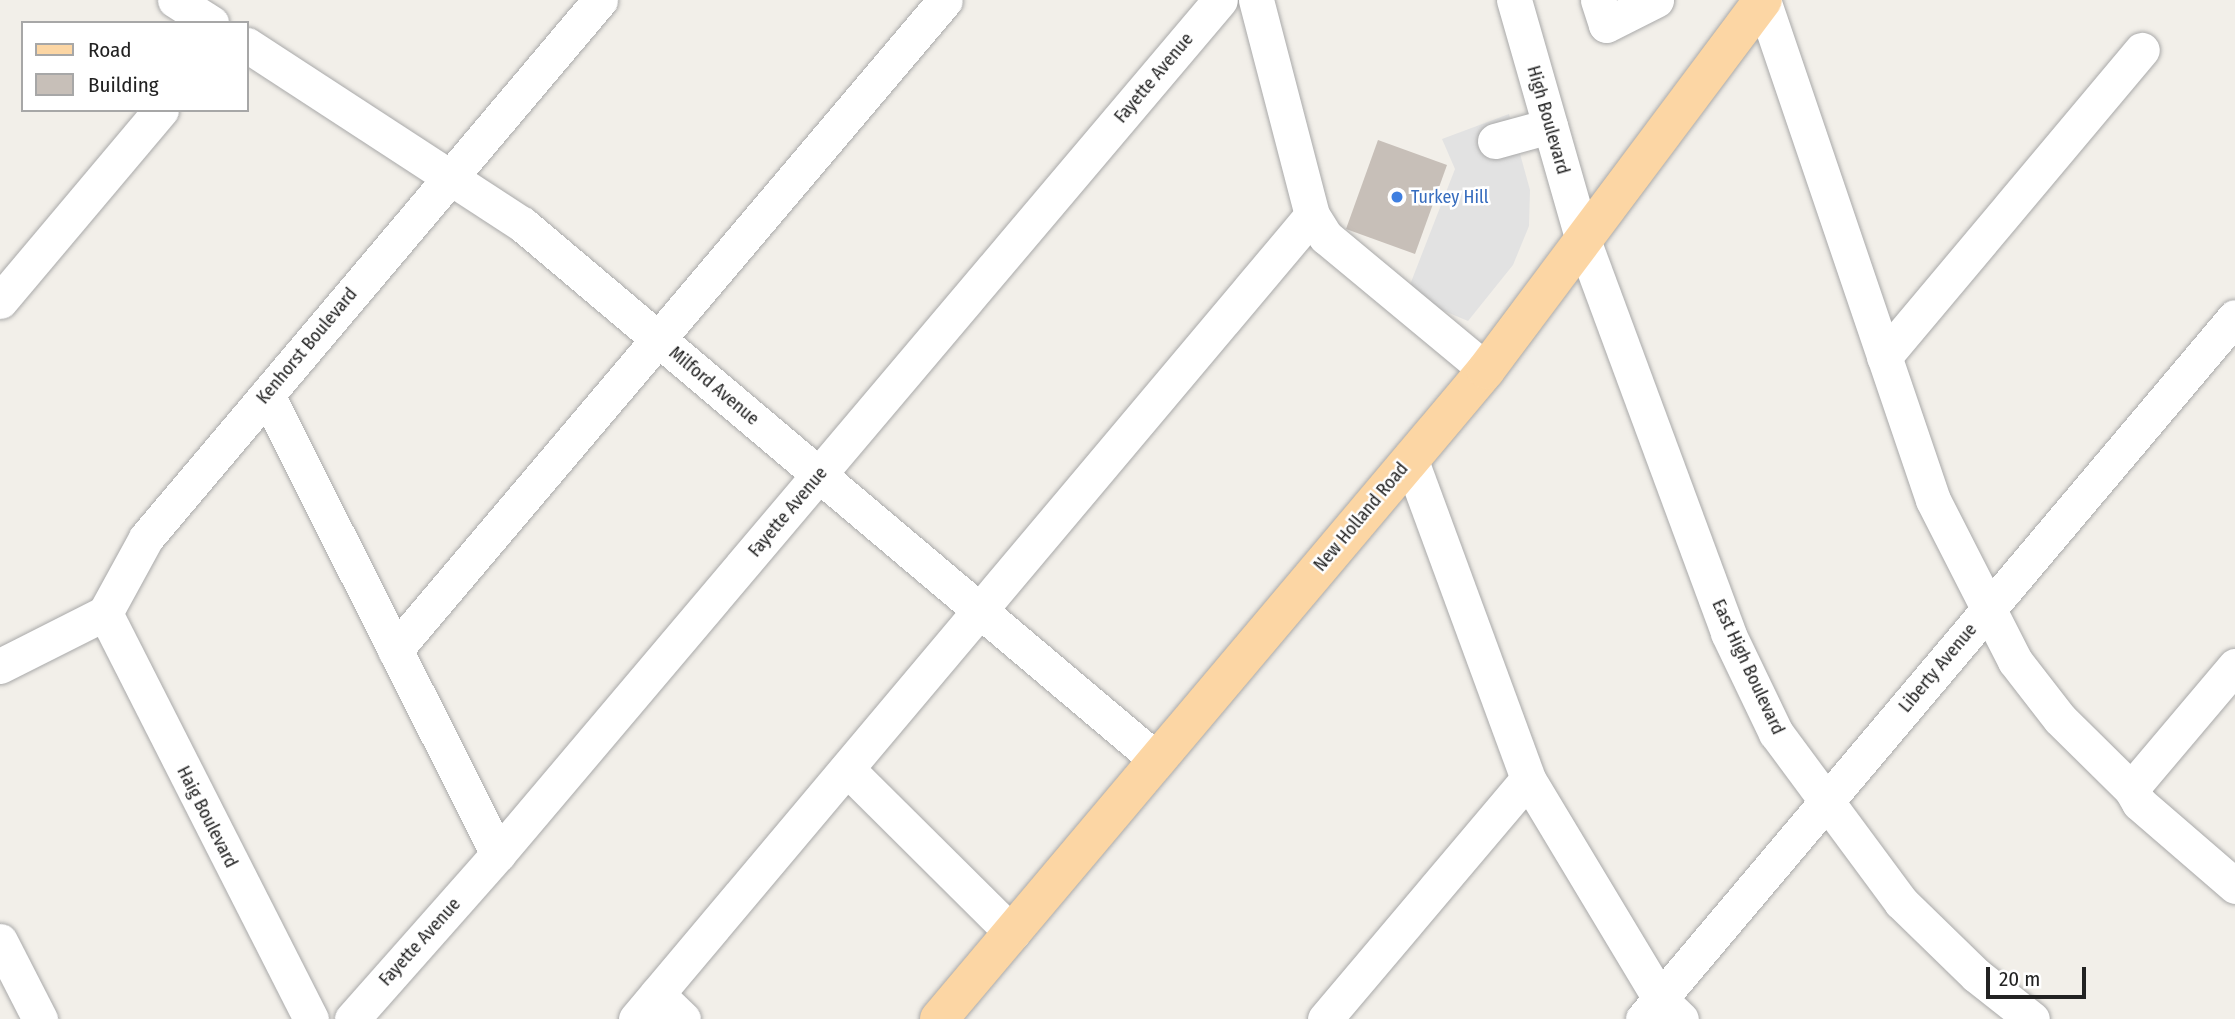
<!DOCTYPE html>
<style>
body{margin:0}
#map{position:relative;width:2235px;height:1019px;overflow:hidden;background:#f2efe9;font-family:"Fira Sans Condensed",sans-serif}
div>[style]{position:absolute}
.parking>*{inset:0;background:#e2e2e2}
.building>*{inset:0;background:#c7bfb8}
.roads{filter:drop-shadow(0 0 2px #a9a9a9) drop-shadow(0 0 2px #a9a9a9)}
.minor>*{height:35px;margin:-17.5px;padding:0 17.5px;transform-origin:17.5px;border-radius:17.5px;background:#fff}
.major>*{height:38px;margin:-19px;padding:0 19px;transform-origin:19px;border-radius:19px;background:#fcd6a4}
.dots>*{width:19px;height:19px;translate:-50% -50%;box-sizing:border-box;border:4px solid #fff;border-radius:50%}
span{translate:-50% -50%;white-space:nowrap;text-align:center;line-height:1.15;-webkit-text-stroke:5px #fff;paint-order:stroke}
.street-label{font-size:18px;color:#222}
.shop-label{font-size:18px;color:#366cbe}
.left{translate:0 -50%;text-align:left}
.legend{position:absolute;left:21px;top:21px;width:228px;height:91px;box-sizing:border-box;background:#fff;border:2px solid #a7a7a7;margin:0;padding:9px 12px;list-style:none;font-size:21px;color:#222}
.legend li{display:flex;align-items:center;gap:14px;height:35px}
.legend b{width:35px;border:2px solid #a7a7a7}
.scale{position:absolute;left:1986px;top:967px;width:100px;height:32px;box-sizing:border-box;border:4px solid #222;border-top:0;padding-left:9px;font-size:21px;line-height:24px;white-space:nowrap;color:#222;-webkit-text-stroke:5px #fff;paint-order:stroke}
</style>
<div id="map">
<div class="parking">
<div style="clip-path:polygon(1509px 114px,1530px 190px,1529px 226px,1513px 265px,1468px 321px,1406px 295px,1455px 169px,1442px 139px)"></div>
</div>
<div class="building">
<div style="clip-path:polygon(1378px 140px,1447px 165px,1415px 254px,1346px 229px)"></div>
</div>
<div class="roads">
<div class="minor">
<div style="left:175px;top:0;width:43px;rotate:32.6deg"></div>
<div style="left:1514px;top:0;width:250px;rotate:74deg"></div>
<div style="left:1583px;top:240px;width:419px;rotate:69.7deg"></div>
<div style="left:1728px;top:633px;width:111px;rotate:64.4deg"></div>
<div style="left:1776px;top:733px;width:210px;rotate:53.5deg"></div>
<div style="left:1901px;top:902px;width:105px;rotate:44.2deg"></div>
<div style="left:1976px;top:975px;width:71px;rotate:38.2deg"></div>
<div style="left:1598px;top:0;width:26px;rotate:72deg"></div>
<div style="left:1606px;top:25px;width:56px;rotate:-26.6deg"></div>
<div style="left:1763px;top:0;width:528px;rotate:71.22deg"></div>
<div style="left:1933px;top:500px;width:181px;rotate:63deg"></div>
<div style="left:2015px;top:661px;width:73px;rotate:52.2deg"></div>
<div style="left:2060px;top:719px;width:100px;rotate:44.6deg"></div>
<div style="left:2131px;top:789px;width:161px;rotate:-49.8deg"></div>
<div style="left:247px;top:45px;width:328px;rotate:33.1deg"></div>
<div style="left:522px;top:224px;width:831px;rotate:40.17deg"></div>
<div style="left:1495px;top:141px;width:57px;rotate:-15.3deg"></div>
<div style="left:1312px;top:215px;width:26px;rotate:58deg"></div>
<div style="left:1326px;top:237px;width:208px;rotate:39.7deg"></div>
<div style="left:0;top:301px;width:250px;rotate:-49.9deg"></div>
<div style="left:1884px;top:357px;width:401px;rotate:-50deg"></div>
<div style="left:267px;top:395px;width:514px;rotate:63.29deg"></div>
<div style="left:1410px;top:458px;width:342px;rotate:69.8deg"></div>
<div style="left:1528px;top:779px;width:257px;rotate:59deg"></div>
<div style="left:1660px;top:999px;width:29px;rotate:44deg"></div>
<div style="left:105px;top:613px;width:455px;rotate:63.1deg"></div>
<div style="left:395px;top:650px;width:851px;rotate:-49.76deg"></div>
<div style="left:0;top:666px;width:118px;rotate:-26.8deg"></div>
<div style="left:105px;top:613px;width:85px;rotate:-61.3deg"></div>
<div style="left:146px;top:538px;width:704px;rotate:-49.84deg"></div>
<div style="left:847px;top:769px;width:233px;rotate:44.8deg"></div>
<div style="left:2131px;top:789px;width:16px;rotate:60deg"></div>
<div style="left:2139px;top:803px;width:127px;rotate:40.8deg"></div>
<div style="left:0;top:941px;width:88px;rotate:62.9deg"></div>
<div style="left:657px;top:994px;width:36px;rotate:44deg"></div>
<div style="left:352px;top:1019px;width:220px;rotate:-48.5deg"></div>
<div style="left:498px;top:854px;width:1118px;rotate:-49.79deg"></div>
<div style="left:636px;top:1019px;width:1050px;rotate:-49.94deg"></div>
<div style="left:1312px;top:215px;width:222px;rotate:-104.6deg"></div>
<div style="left:1325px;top:1019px;width:314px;rotate:-49.8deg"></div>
<div style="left:1643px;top:1019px;width:918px;rotate:-49.86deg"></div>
</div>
<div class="major">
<div style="left:939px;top:1019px;width:849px;rotate:-49.87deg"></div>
<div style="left:1486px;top:370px;width:462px;rotate:-53.2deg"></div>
</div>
</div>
<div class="dots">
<div style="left:1397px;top:197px;background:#3f7fe0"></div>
</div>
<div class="street-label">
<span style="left:1154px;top:78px;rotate:-50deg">Fayette Avenue</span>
<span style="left:1548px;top:120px;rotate:74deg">High Boulevard</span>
<span style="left:307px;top:346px;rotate:-50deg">Kenhorst Boulevard</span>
<span style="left:714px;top:386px;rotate:40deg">Milford Avenue</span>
<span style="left:788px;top:512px;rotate:-50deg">Fayette Avenue</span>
<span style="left:1361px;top:517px;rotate:-50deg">New Holland Road</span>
<span style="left:1748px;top:667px;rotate:65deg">East High Boulevard</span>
<span style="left:1938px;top:668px;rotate:-50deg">Liberty Avenue</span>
<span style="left:207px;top:817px;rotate:63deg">Haig Boulevard</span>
<span style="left:420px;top:942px;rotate:-48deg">Fayette Avenue</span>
</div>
<div class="shop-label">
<span class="left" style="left:1411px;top:197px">Turkey Hill</span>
</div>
<ul class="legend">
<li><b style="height:9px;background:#fcd6a4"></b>Road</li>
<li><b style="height:19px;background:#c7bfb8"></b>Building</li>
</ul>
<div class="scale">20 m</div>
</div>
